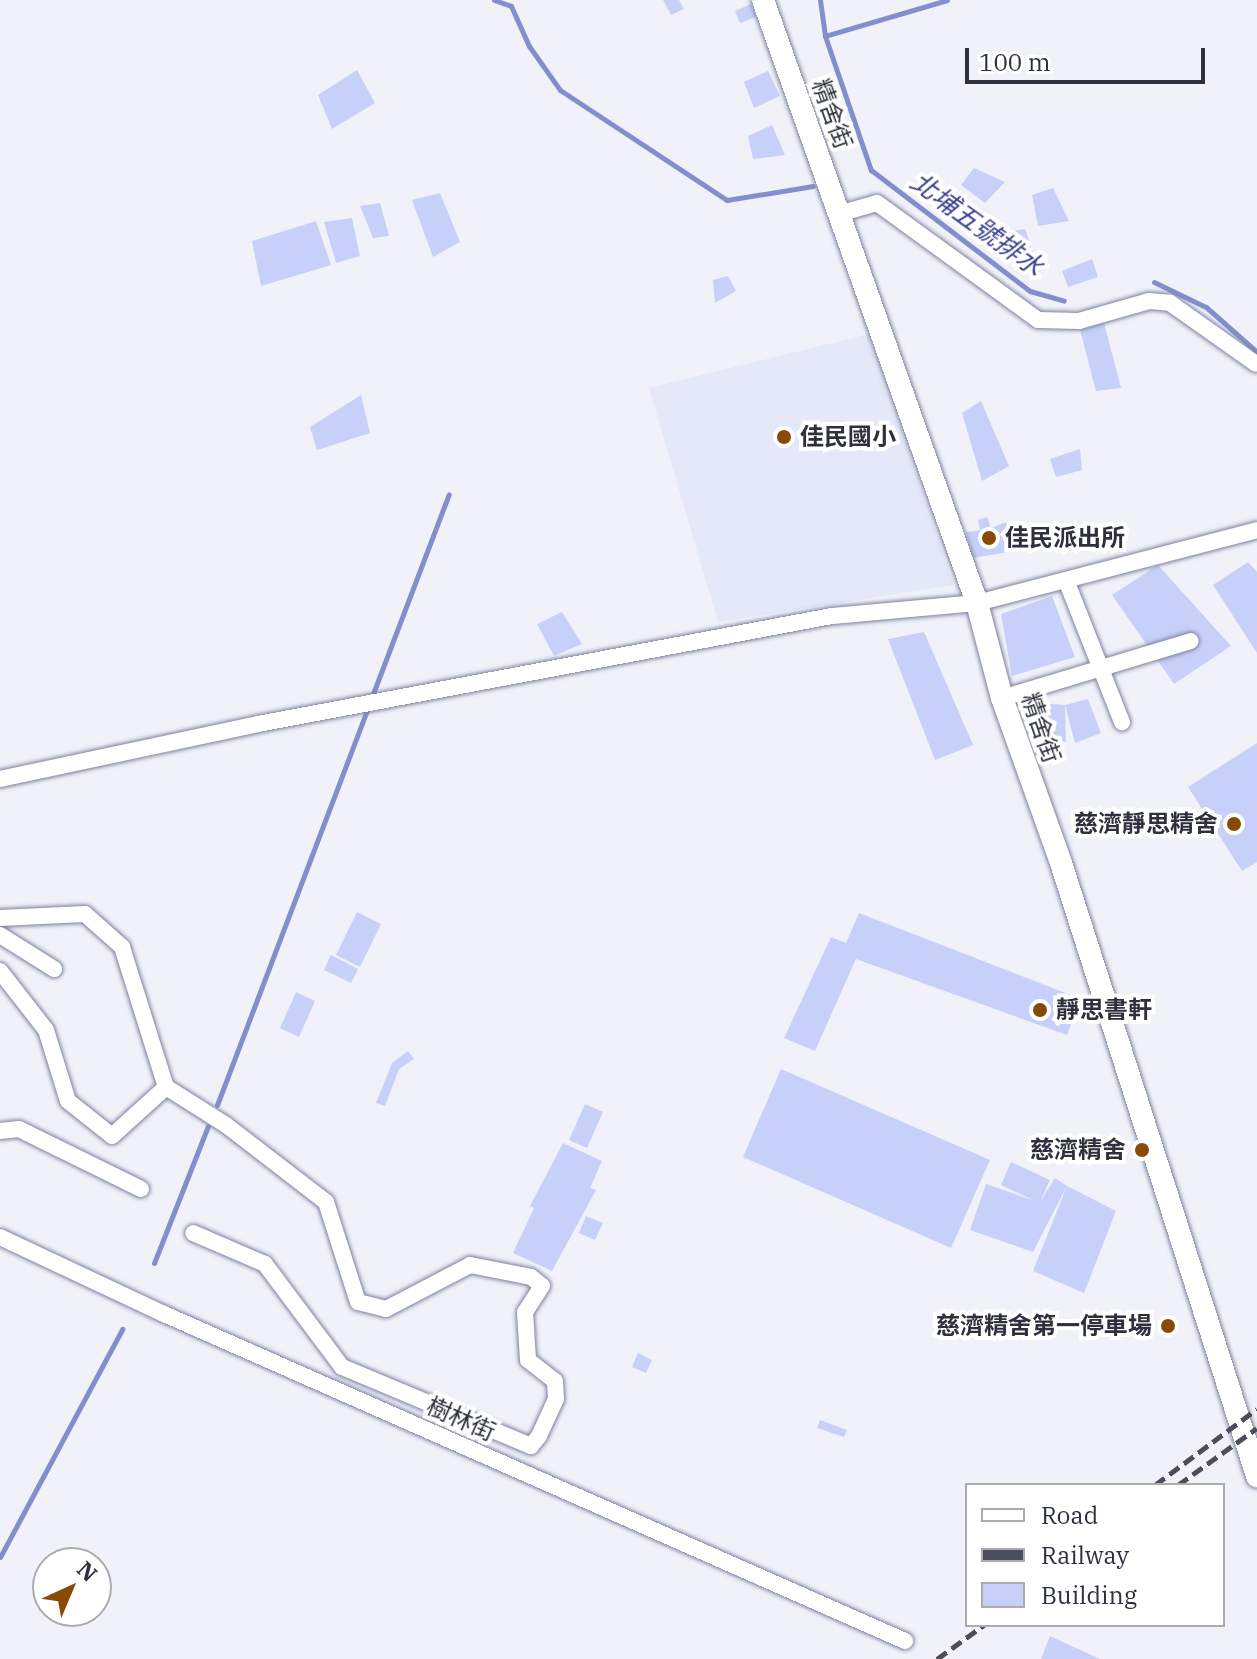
<!DOCTYPE html>
<meta charset="utf-8">
<style>
body{margin:0}
#map{position:relative;width:1257px;height:1659px;overflow:hidden;background:#f1f2f9;font-family:"IBM Plex Serif","Noto Sans TC",serif}
div>[style]{position:absolute}
.built>*{inset:0;background:#e4e8f8}
.stream>*{height:5px;margin:-2.5px;padding:0 2.5px;transform-origin:2.5px;border-radius:2.5px;background:#838fcd}
.building>*{inset:0;background:#c7d0f8}
.roads{filter:drop-shadow(0 0 2px #7c82a1) drop-shadow(0 0 2px #7c82a1)}
.street>*{height:16px;margin:-8px;padding:0 8px;transform-origin:8px;border-radius:8px;background:#fff}
.secondary>*{height:22px;margin:-11px;padding:0 11px;transform-origin:11px;border-radius:11px;background:#fff}
.rail>*{height:5px;margin-top:-2.5px;transform-origin:0;background:repeating-linear-gradient(90deg,#4b4e5a 0 12px,transparent 0 18px)}
.dots>*{width:22px;height:22px;translate:-50% -50%;box-sizing:border-box;border:4px solid #fff;border-radius:50%}
span{translate:-50% -50%;white-space:nowrap;text-align:center;line-height:1.15;-webkit-text-stroke:8px #fff;paint-order:stroke}
.street-label{font-size:24px;color:#2d303d}
.poi-label{font-size:24px;color:#2d303d;font-weight:700}
.left{translate:0 -50%;text-align:left}
.right{translate:-100% -50%;text-align:right}
.water-label{font-size:26px;color:#3a428d;font-style:italic}
.legend{position:absolute;left:965px;top:1483px;width:260px;height:144px;box-sizing:border-box;background:#fff;border:2px solid #abacb1;margin:0;padding:10px 14px;list-style:none;font-size:24px;color:#2d303d}
.legend li{display:flex;align-items:center;gap:16px;height:40px}
.legend b{width:40px;border:2px solid #abacb1}
.north{position:absolute;left:32px;top:1547px;width:80px;height:80px;box-sizing:border-box;background:#fff;border:2px solid #abacb1;border-radius:50%;rotate:44deg;font-size:22px;font-weight:700;line-height:32px;text-align:center;color:#2d303d}
.north::after{content:'';display:block;margin:auto;width:28px;height:36px;background:#874a07;clip-path:polygon(50% 0,100% 100%,50% 72%,0 100%)}
.scale{position:absolute;left:965px;top:48px;width:240px;height:36px;box-sizing:border-box;border:4px solid #2d303d;border-top:0;padding-left:10px;font-size:24px;line-height:28px;white-space:nowrap;color:#2d303d;-webkit-text-stroke:6px #fff;paint-order:stroke}
</style>
<div id="map">
<div class="built">
<div style="clip-path:polygon(869px 334px,954px 585px,718px 622px,649px 388px)"></div>
</div>
<div class="stream">
<div style="left:494px;top:0;width:18px;rotate:19deg"></div>
<div style="left:511px;top:6px;width:44px;rotate:65.8deg"></div>
<div style="left:529px;top:46px;width:54px;rotate:54.8deg"></div>
<div style="left:560px;top:90px;width:200px;rotate:33.4deg"></div>
<div style="left:727px;top:200px;width:87px;rotate:-9.2deg"></div>
<div style="left:820px;top:0;width:36px;rotate:82deg"></div>
<div style="left:947px;top:0;width:127px;rotate:163.6deg"></div>
<div style="left:825px;top:36px;width:142px;rotate:71.1deg"></div>
<div style="left:871px;top:170px;width:200px;rotate:37.3deg"></div>
<div style="left:1030px;top:291px;width:35px;rotate:16deg"></div>
<div style="left:1154px;top:282px;width:58px;rotate:25.7deg"></div>
<div style="left:1206px;top:307px;width:68px;rotate:41.4deg"></div>
<div style="left:371px;top:699px;width:219px;rotate:-69.2deg"></div>
<div style="left:217px;top:1105px;width:425px;rotate:-69.2deg"></div>
<div style="left:154px;top:1263px;width:147px;rotate:-68.5deg"></div>
<div style="left:0;top:1557px;width:259px;rotate:-61.8deg"></div>
</div>
<div class="building">
<div style="clip-path:polygon(663px 0,679px 0,684px 9px,671px 15px)"></div>
<div style="clip-path:polygon(751px 4px,756px 17px,740px 23px,735px 11px)"></div>
<div style="clip-path:polygon(357px 70px,375px 103px,332px 129px,318px 95px)"></div>
<div style="clip-path:polygon(768px 71px,780px 96px,754px 108px,744px 82px)"></div>
<div style="clip-path:polygon(772px 125px,785px 155px,753px 159px,748px 136px)"></div>
<div style="clip-path:polygon(974px 168px,1005px 182px,985px 203px,961px 185px)"></div>
<div style="clip-path:polygon(1053px 188px,1069px 221px,1038px 226px,1032px 195px)"></div>
<div style="clip-path:polygon(440px 193px,460px 242px,433px 257px,412px 200px)"></div>
<div style="clip-path:polygon(380px 203px,389px 236px,373px 238px,360px 206px)"></div>
<div style="clip-path:polygon(352px 218px,360px 256px,336px 263px,324px 222px)"></div>
<div style="clip-path:polygon(316px 221px,331px 265px,261px 286px,252px 241px)"></div>
<div style="clip-path:polygon(1025px 229px,1040px 272px,1018px 274px,1006px 232px)"></div>
<div style="clip-path:polygon(1092px 259px,1098px 277px,1068px 287px,1062px 271px)"></div>
<div style="clip-path:polygon(728px 276px,736px 291px,715px 303px,713px 280px)"></div>
<div style="clip-path:polygon(1104px 323px,1121px 388px,1096px 391px,1080px 330px)"></div>
<div style="clip-path:polygon(361px 395px,370px 433px,317px 450px,310px 427px)"></div>
<div style="clip-path:polygon(981px 401px,1009px 466px,982px 481px,962px 413px)"></div>
<div style="clip-path:polygon(1080px 449px,1082px 470px,1056px 477px,1050px 459px)"></div>
<div style="clip-path:polygon(987px 517px,991px 528px,1006px 522px,1014px 551px,973px 558px,966px 532px,980px 530px,978px 520px)"></div>
<div style="clip-path:polygon(1248px 562px,1257px 572px,1257px 653px,1213px 585px)"></div>
<div style="clip-path:polygon(1158px 565px,1231px 646px,1174px 684px,1112px 595px)"></div>
<div style="clip-path:polygon(1052px 596px,1075px 657px,1012px 676px,1001px 614px)"></div>
<div style="clip-path:polygon(562px 612px,582px 644px,554px 656px,537px 624px)"></div>
<div style="clip-path:polygon(924px 632px,973px 745px,935px 760px,888px 639px)"></div>
<div style="clip-path:polygon(1088px 699px,1101px 733px,1075px 743px,1065px 705px)"></div>
<div style="clip-path:polygon(1035px 703px,1065px 705px,1066px 742px,1045px 740px)"></div>
<div style="clip-path:polygon(1257px 743px,1257px 862px,1242px 871px,1188px 787px)"></div>
<div style="clip-path:polygon(357px 912px,381px 924px,360px 967px,336px 955px)"></div>
<div style="clip-path:polygon(859px 913px,1081px 999px,1067px 1035px,856px 959px,815px 1051px,784px 1038px,831px 937px,846px 943px)"></div>
<div style="clip-path:polygon(331px 955px,358px 969px,351px 983px,324px 970px)"></div>
<div style="clip-path:polygon(296px 992px,315px 1001px,299px 1037px,280px 1028px)"></div>
<div style="clip-path:polygon(408px 1051px,414px 1059px,399px 1069px,385px 1106px,376px 1103px,392px 1063px)"></div>
<div style="clip-path:polygon(781px 1069px,990px 1160px,951px 1248px,743px 1157px)"></div>
<div style="clip-path:polygon(585px 1104px,603px 1112px,587px 1148px,569px 1140px)"></div>
<div style="clip-path:polygon(563px 1143px,602px 1161px,590px 1188px,596px 1190px,552px 1271px,513px 1253px,534px 1208px,530px 1206px)"></div>
<div style="clip-path:polygon(1011px 1162px,1050px 1180px,1040px 1202px,1055px 1178px,1067px 1186px,1033px 1252px,970px 1230px,986px 1184px,1035px 1201px,1001px 1185px)"></div>
<div style="clip-path:polygon(1067px 1186px,1116px 1211px,1084px 1293px,1033px 1271px)"></div>
<div style="clip-path:polygon(586px 1216px,603px 1223px,595px 1240px,579px 1233px)"></div>
<div style="clip-path:polygon(638px 1353px,652px 1360px,646px 1373px,632px 1367px)"></div>
<div style="clip-path:polygon(820px 1420px,847px 1430px,844px 1437px,817px 1428px)"></div>
<div style="clip-path:polygon(1050px 1636px,1100px 1659px,1041px 1659px)"></div>
</div>
<div class="roads">
<div class="street">
<div style="left:842px;top:213px;width:36px;rotate:-16deg"></div>
<div style="left:877px;top:203px;width:199px;rotate:36deg"></div>
<div style="left:1038px;top:320px;width:41px;rotate:1.4deg"></div>
<div style="left:1079px;top:321px;width:73px;rotate:-15.9deg"></div>
<div style="left:1149px;top:301px;width:21px;rotate:5deg"></div>
<div style="left:1170px;top:303px;width:105px;rotate:35.3deg"></div>
<div style="left:1066px;top:580px;width:153px;rotate:68.5deg"></div>
<div style="left:1002px;top:698px;width:197px;rotate:-16.8deg"></div>
<div style="left:0;top:779px;width:264px;rotate:-12deg"></div>
<div style="left:258px;top:724px;width:584px;rotate:-10.66deg"></div>
<div style="left:832px;top:616px;width:146px;rotate:-5.1deg"></div>
<div style="left:977px;top:603px;width:289px;rotate:-14.6deg"></div>
<div style="left:0;top:918px;width:85px;rotate:-2.7deg"></div>
<div style="left:85px;top:914px;width:50px;rotate:41.7deg"></div>
<div style="left:122px;top:947px;width:147px;rotate:72.6deg"></div>
<div style="left:0;top:935px;width:64px;rotate:32.2deg"></div>
<div style="left:0;top:971px;width:75px;rotate:52.1deg"></div>
<div style="left:46px;top:1030px;width:74px;rotate:72.8deg"></div>
<div style="left:68px;top:1101px;width:56px;rotate:38.5deg"></div>
<div style="left:112px;top:1136px;width:73px;rotate:-42.2deg"></div>
<div style="left:166px;top:1087px;width:71px;rotate:32.3deg"></div>
<div style="left:226px;top:1125px;width:126px;rotate:37.6deg"></div>
<div style="left:326px;top:1202px;width:105px;rotate:72.3deg"></div>
<div style="left:358px;top:1302px;width:29px;rotate:14deg"></div>
<div style="left:386px;top:1309px;width:95px;rotate:-27.6deg"></div>
<div style="left:470px;top:1265px;width:62px;rotate:11.1deg"></div>
<div style="left:531px;top:1277px;width:14px;rotate:39deg"></div>
<div style="left:542px;top:1286px;width:31px;rotate:123deg"></div>
<div style="left:525px;top:1312px;width:48px;rotate:86.4deg"></div>
<div style="left:528px;top:1360px;width:34px;rotate:38deg"></div>
<div style="left:555px;top:1381px;width:18px;rotate:87deg"></div>
<div style="left:556px;top:1399px;width:41px;rotate:114.7deg"></div>
<div style="left:539px;top:1436px;width:13px;rotate:129deg"></div>
<div style="left:531px;top:1446px;width:205px;rotate:-157.3deg"></div>
<div style="left:342px;top:1367px;width:129px;rotate:-126.8deg"></div>
<div style="left:265px;top:1264px;width:78px;rotate:-156.7deg"></div>
<div style="left:0;top:1131px;width:19px;rotate:-6deg"></div>
<div style="left:19px;top:1129px;width:136px;rotate:26.2deg"></div>
<div style="left:0;top:1237px;width:181px;rotate:25.2deg"></div>
<div style="left:164px;top:1314px;width:810px;rotate:23.81deg"></div>
</div>
<div class="secondary">
<div style="left:763px;top:0;width:640px;rotate:70.46deg"></div>
<div style="left:977px;top:603px;width:98px;rotate:75.3deg"></div>
<div style="left:1002px;top:698px;width:175px;rotate:70.3deg"></div>
<div style="left:1061px;top:863px;width:644px;rotate:72.27deg"></div>
</div>
</div>
<div class="rail">
<div style="left:1155px;top:1485px;width:127px;rotate:-36.7deg"></div>
<div style="left:1178px;top:1485px;width:97px;rotate:-35.8deg"></div>
<div style="left:937px;top:1659px;width:58px;rotate:-35.9deg"></div>
</div>
<div class="dots">
<div style="left:784px;top:437px;background:#874a07"></div>
<div style="left:989px;top:538px;background:#874a07"></div>
<div style="left:1234px;top:824px;background:#874a07"></div>
<div style="left:1040px;top:1010px;background:#874a07"></div>
<div style="left:1142px;top:1150px;background:#874a07"></div>
<div style="left:1168px;top:1326px;background:#874a07"></div>
</div>
<div class="street-label">
<span style="left:832px;top:114px;rotate:70deg">精舍街</span>
<span style="left:1041px;top:728px;rotate:71deg">精舍街</span>
<span style="left:461px;top:1419px;rotate:24deg">樹林街</span>
</div>
<div class="poi-label">
<span class="left" style="left:800px;top:437px">佳民國小</span>
<span class="left" style="left:1005px;top:538px">佳民派出所</span>
<span class="right" style="left:1218px;top:824px">慈濟靜思精舍</span>
<span class="left" style="left:1056px;top:1010px">靜思書軒</span>
<span class="right" style="left:1126px;top:1150px">慈濟精舍</span>
<span class="right" style="left:1152px;top:1326px">慈濟精舍第一停車場</span>
</div>
<div class="water-label">
<span style="left:977px;top:224px;rotate:36deg">北埔五號排水</span>
</div>
<ul class="legend">
<li><b style="height:10px;background:#fff"></b>Road</li>
<li><b style="height:10px;background:#4b4e5a"></b>Railway</li>
<li><b style="height:22px;background:#c7d0f8"></b>Building</li>
</ul>
<div class="north">N</div>
<div class="scale">100 m</div>
</div>
